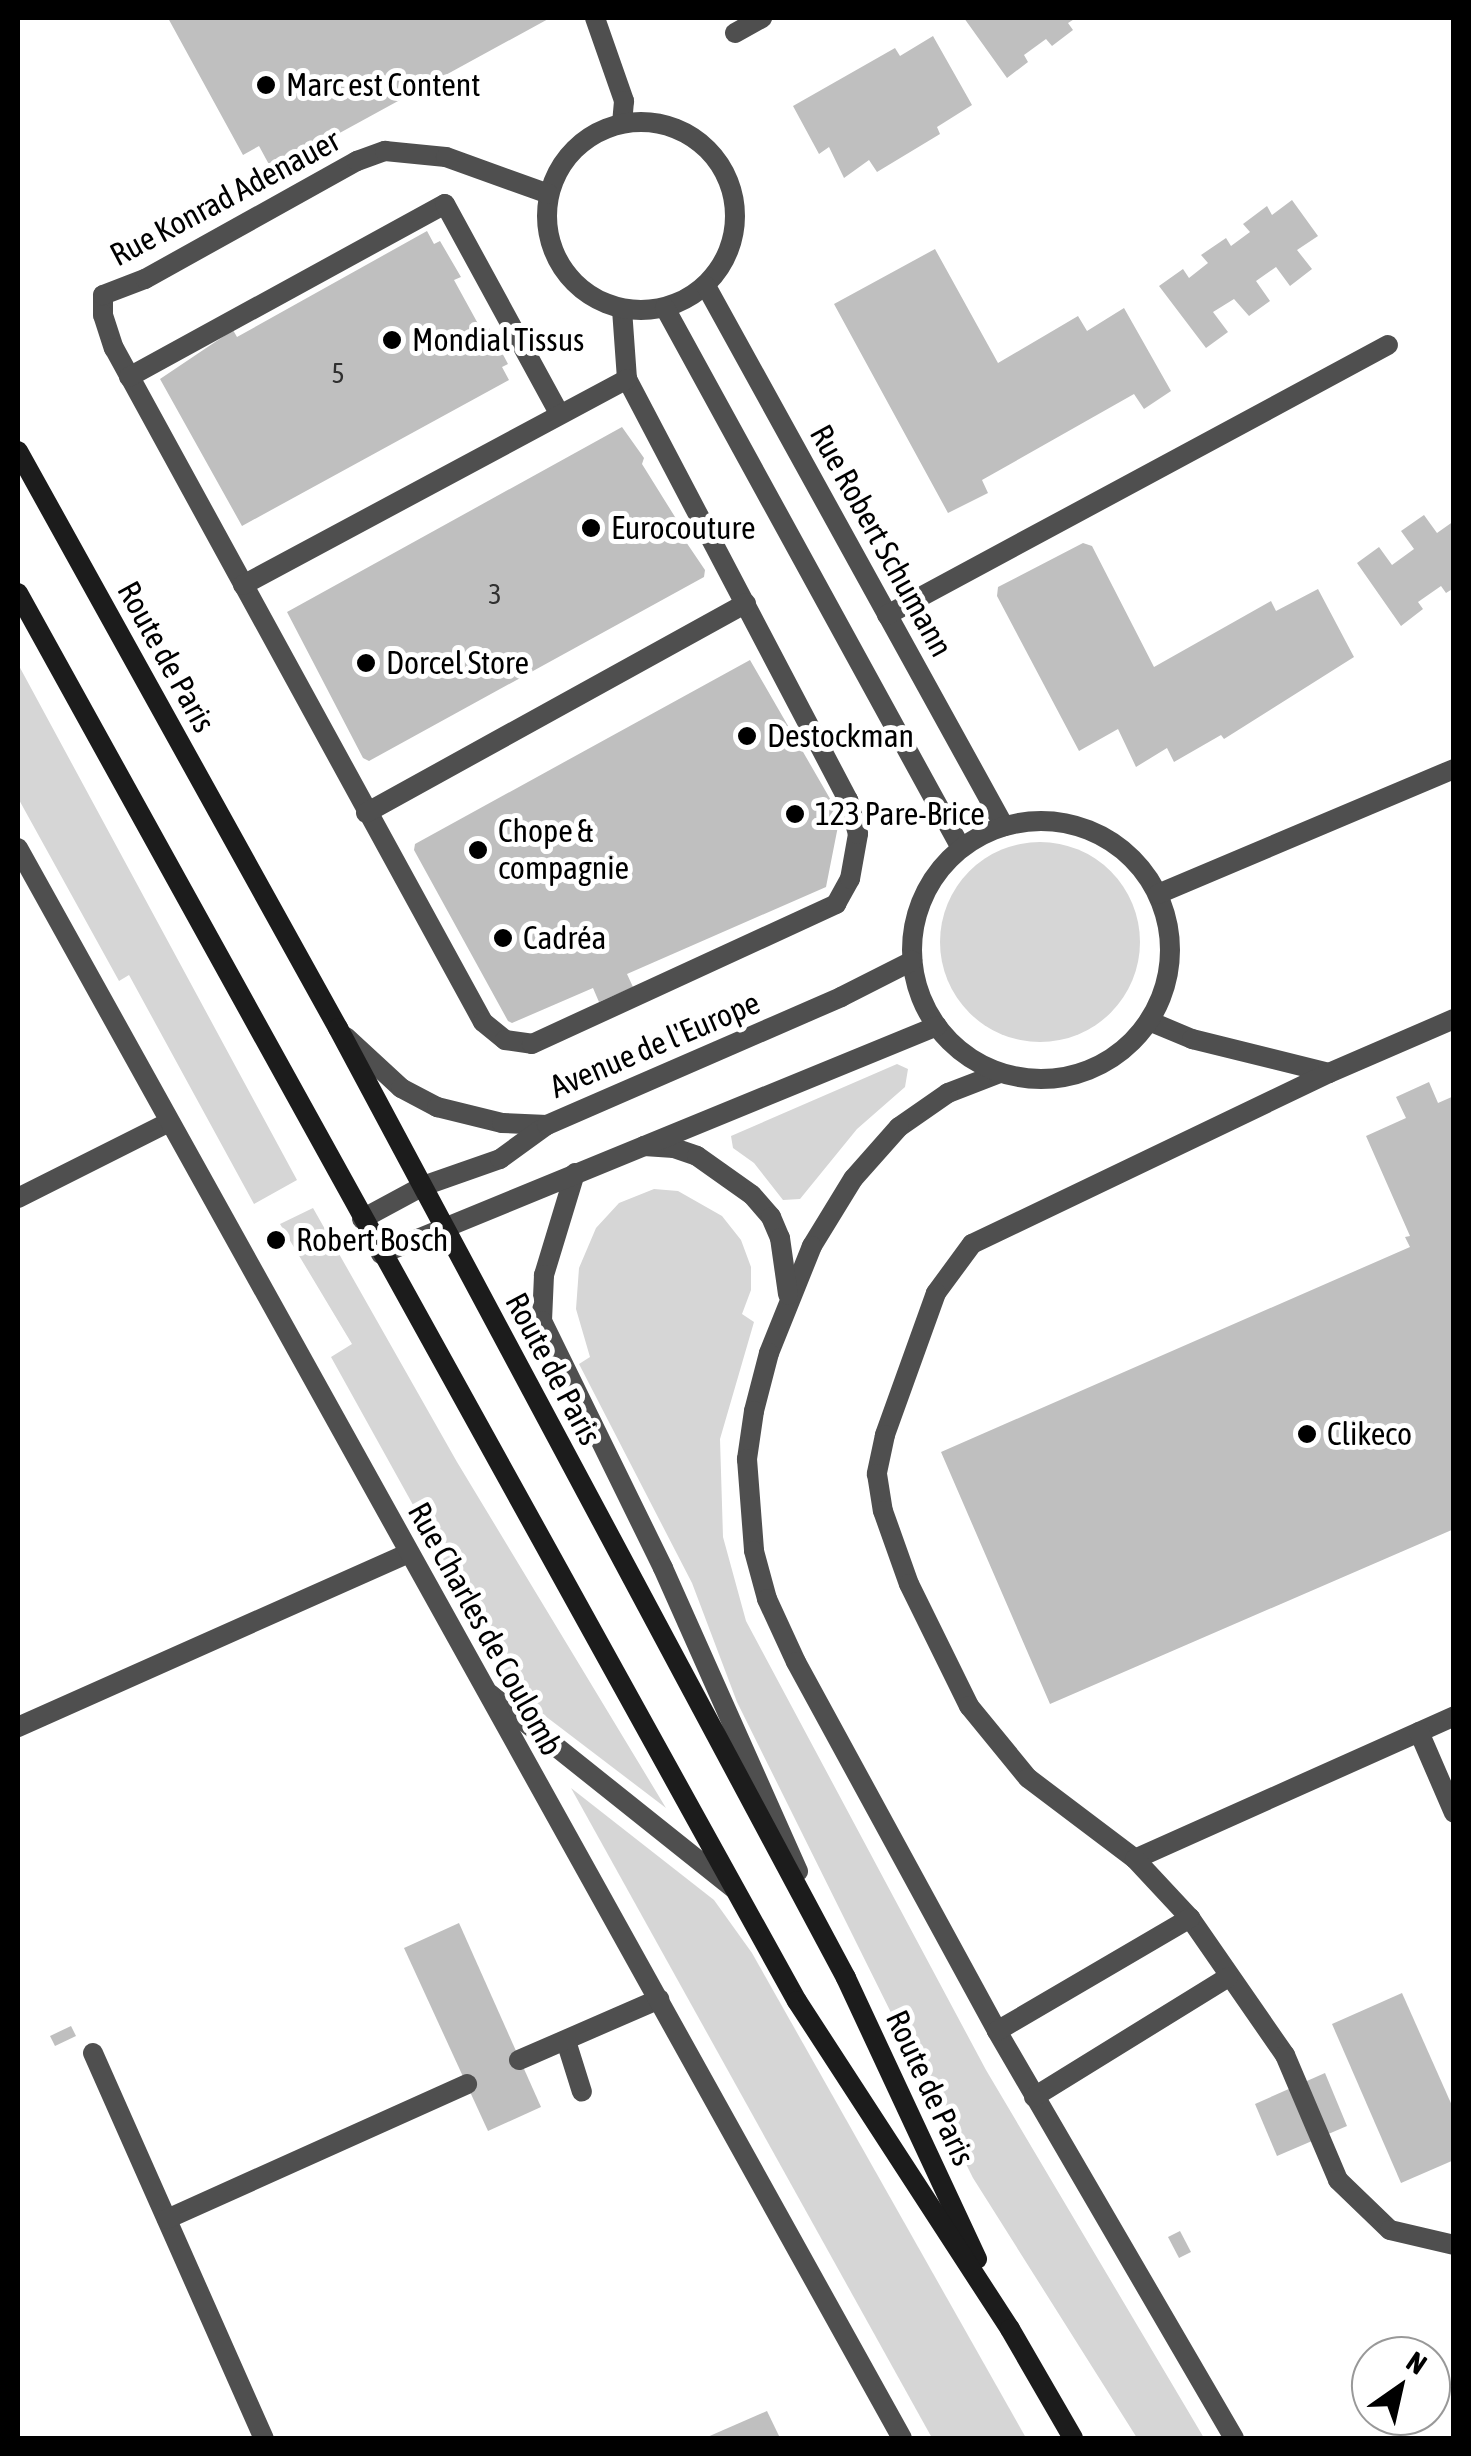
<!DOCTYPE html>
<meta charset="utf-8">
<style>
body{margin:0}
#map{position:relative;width:1471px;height:2456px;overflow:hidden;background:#fff;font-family:"Asap Condensed",sans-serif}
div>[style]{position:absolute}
.green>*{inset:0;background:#d6d6d6}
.round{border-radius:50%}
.building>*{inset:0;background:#bfbfbf}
.service>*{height:20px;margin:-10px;padding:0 10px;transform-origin:10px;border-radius:10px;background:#4f4f4f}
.minor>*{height:20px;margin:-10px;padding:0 10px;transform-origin:10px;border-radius:10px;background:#4f4f4f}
.minor>.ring{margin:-10px;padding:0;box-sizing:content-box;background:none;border:20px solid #4f4f4f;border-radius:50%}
.tertiary>*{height:20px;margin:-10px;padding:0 10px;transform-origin:10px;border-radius:10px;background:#4f4f4f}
.tertiary>.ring{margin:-10px;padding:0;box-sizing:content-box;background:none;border:20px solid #4f4f4f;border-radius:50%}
.secondary>*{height:20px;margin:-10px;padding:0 10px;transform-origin:10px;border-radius:10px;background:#1c1c1c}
.dots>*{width:28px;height:28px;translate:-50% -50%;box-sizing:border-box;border:5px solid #fff;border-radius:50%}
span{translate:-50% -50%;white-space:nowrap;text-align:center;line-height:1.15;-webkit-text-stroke:10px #fff;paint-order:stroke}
.number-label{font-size:28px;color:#303030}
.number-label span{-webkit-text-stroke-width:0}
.poi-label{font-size:32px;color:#000}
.left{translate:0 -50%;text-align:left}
.street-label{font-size:32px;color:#000}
.frame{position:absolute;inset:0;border:20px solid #000;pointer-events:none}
.north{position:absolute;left:1351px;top:2336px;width:100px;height:100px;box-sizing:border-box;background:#fff;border:2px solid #999;border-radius:50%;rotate:34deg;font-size:28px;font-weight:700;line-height:40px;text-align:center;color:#000}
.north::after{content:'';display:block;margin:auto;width:35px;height:45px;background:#000;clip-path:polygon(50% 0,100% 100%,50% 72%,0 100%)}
</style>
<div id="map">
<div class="green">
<div style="clip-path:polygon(18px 664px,297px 1180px,254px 1204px,129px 975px,119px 981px,18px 798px)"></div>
<div class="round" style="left:940px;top:842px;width:200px;height:200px"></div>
<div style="clip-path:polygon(897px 1064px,908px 1069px,905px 1087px,857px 1129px,800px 1199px,783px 1200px,754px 1163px,733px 1148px,731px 1136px)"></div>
<div style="clip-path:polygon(654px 1189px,678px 1191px,722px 1216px,741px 1240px,751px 1267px,751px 1290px,742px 1314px,754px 1322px,720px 1439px,723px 1537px,746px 1621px,986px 2070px,1204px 2438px,1137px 2438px,973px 2178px,737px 1702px,692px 1583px,579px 1364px,590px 1357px,576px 1309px,579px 1268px,596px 1228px,619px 1203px)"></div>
<div style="clip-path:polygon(313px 1208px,457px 1462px,666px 1808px,519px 1696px,331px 1357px,352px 1344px,280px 1224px)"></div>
<div style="clip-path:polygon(571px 1788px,714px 1900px,752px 1953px,1026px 2438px,932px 2438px)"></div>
</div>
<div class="building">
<div style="clip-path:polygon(168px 18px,550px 18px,272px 170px,259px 146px,243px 155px)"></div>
<div style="clip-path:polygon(964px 18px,1076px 18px,1068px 23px,1073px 30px,1052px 46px,1046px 39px,1024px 55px,1028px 62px,1007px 78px)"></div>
<div style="clip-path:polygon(933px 36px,972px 105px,937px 127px,940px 134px,877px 172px,869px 160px,844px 178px,829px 147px,819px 154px,793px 106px,895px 48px,900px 56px)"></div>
<div style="clip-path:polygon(1292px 200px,1318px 236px,1297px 250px,1312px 269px,1290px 286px,1276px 267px,1256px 281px,1270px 301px,1249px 316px,1234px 299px,1213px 312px,1228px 332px,1206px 348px,1159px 286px,1183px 269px,1189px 278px,1208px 263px,1201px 255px,1226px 238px,1231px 246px,1250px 232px,1243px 224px,1267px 206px,1272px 215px)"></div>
<div style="clip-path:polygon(427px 231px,434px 244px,440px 241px,461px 277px,454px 280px,482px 331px,489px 328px,508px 364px,502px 367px,509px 380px,242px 526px,160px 379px,233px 330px,237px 337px)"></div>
<div style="clip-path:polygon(935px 249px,998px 363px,1078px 316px,1087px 331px,1124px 308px,1171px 391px,1144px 409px,1134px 394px,982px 480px,988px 493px,948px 513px,834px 304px)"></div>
<div style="clip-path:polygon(622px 427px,644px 458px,642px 464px,685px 533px,684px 539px,705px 570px,704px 577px,369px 761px,363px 758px,287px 612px)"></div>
<div style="clip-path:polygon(1424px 515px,1437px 533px,1454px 521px,1454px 588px,1446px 593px,1441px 586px,1418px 602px,1423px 609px,1401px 626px,1357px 563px,1379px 547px,1392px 565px,1414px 549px,1401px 531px)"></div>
<div style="clip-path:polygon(1083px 543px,1092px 546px,1154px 667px,1271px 601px,1276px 611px,1318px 589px,1354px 657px,1224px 739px,1221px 735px,1174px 762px,1167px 748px,1136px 767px,1118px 729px,1079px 751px,997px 596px,998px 587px)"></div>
<div style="clip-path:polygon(750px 660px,840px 816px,826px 887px,627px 974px,633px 987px,599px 1002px,593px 988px,512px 1023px,508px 1021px,414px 850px,415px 844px)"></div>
<div style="clip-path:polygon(1429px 1082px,1438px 1103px,1454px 1096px,1454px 1529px,1050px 1704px,941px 1452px,1410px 1247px,1405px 1237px,1410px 1236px,1366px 1136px,1406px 1118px,1396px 1097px)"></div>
<div style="clip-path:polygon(459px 1923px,541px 2107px,488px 2131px,404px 1948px)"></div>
<div style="clip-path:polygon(1402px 1993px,1454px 2110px,1454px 2160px,1401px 2183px,1332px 2024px)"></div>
<div style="clip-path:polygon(71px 2026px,76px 2036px,55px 2046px,50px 2036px)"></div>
<div style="clip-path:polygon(1325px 2073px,1347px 2126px,1277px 2156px,1255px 2104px)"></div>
<div style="clip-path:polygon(1180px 2231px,1191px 2252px,1179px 2258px,1168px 2237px)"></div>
<div style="clip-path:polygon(767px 2411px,780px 2438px,705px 2438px)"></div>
</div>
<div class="service">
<div style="left:103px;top:295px;width:20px;rotate:90deg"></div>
<div style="left:103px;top:315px;width:35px;rotate:72deg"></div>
<div style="left:114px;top:348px;width:768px;rotate:61.3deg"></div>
<div style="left:483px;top:1022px;width:28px;rotate:39deg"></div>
<div style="left:505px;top:1040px;width:27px;rotate:8deg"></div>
<div style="left:532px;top:1044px;width:335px;rotate:-24.7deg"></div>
<div style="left:836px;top:904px;width:29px;rotate:-61deg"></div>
<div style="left:850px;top:879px;width:46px;rotate:-79.9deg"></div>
<div style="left:858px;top:834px;width:35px;rotate:-106deg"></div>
<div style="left:848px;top:800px;width:475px;rotate:-117.7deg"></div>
<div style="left:627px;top:379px;width:70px;rotate:-94.1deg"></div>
<div style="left:129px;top:377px;width:360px;rotate:-28.7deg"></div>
<div style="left:445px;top:204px;width:238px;rotate:61.4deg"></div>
<div style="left:243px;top:585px;width:436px;rotate:-28.2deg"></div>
<div style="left:366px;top:813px;width:434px;rotate:-28.9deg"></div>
<div style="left:1149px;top:1021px;width:47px;rotate:22.7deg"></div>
<div style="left:1192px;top:1039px;width:141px;rotate:13.9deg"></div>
<div style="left:1329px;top:1073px;width:136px;rotate:-23.4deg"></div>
<div style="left:346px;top:1037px;width:75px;rotate:42.8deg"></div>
<div style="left:401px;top:1088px;width:41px;rotate:27.8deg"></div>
<div style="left:437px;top:1107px;width:67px;rotate:13.8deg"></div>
<div style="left:502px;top:1123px;width:45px;rotate:2.5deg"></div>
<div style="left:1000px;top:1073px;width:56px;rotate:159deg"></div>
<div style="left:948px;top:1093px;width:60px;rotate:145.2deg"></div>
<div style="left:899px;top:1127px;width:69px;rotate:131.5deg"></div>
<div style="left:853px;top:1179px;width:79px;rotate:121.5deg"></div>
<div style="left:812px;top:1246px;width:115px;rotate:111.9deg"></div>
<div style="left:769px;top:1353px;width:60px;rotate:104.5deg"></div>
<div style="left:754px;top:1411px;width:49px;rotate:98.3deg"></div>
<div style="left:747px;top:1459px;width:92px;rotate:85.6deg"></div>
<div style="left:754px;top:1551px;width:50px;rotate:74.8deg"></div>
<div style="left:767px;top:1599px;width:69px;rotate:65.3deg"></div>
<div style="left:796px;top:1662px;width:420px;rotate:61.4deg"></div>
<div style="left:997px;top:2031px;width:471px;rotate:59.8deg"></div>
<div style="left:1329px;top:1073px;width:396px;rotate:154.4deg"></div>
<div style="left:972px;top:1244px;width:61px;rotate:126.3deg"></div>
<div style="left:936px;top:1293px;width:151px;rotate:109.8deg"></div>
<div style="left:885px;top:1435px;width:40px;rotate:102deg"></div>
<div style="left:877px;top:1474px;width:37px;rotate:81deg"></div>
<div style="left:883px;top:1511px;width:77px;rotate:70.4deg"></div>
<div style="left:909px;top:1584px;width:136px;rotate:63.8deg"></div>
<div style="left:969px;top:1706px;width:93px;rotate:50.7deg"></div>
<div style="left:1028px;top:1778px;width:134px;rotate:37.1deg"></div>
<div style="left:1135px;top:1859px;width:350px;rotate:-24.1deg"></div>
<div style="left:644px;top:1146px;width:30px;rotate:4deg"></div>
<div style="left:674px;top:1148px;width:24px;rotate:19deg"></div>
<div style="left:697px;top:1156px;width:67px;rotate:35.3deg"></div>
<div style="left:752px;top:1195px;width:29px;rotate:49deg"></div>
<div style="left:771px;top:1217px;width:23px;rotate:67deg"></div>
<div style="left:780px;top:1238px;width:57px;rotate:81.9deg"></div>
<div style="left:575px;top:1173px;width:107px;rotate:106.9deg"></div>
<div style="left:544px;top:1275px;width:46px;rotate:92.5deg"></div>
<div style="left:542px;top:1321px;width:275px;rotate:63.9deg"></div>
<div style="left:663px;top:1568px;width:332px;rotate:66deg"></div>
<div style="left:18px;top:1198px;width:169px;rotate:-26.7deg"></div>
<div style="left:490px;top:1694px;width:311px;rotate:38.6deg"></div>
<div style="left:18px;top:1727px;width:427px;rotate:-24deg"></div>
<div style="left:1419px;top:1732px;width:88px;rotate:66.6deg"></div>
<div style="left:1135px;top:1859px;width:81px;rotate:47deg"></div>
<div style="left:1190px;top:1918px;width:167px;rotate:55.3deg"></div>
<div style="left:1285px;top:2055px;width:136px;rotate:67deg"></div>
<div style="left:1338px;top:2180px;width:72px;rotate:43.9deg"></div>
<div style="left:1390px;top:2230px;width:66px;rotate:13.2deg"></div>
<div style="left:997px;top:2031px;width:224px;rotate:-30.3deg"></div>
<div style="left:566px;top:2041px;width:53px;rotate:72.6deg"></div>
<div style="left:93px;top:2053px;width:421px;rotate:66.1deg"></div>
<div style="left:519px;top:2060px;width:153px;rotate:-23.5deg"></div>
<div style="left:1034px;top:2097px;width:228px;rotate:-31.7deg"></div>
<div style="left:167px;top:2219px;width:329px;rotate:-24.2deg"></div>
</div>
<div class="minor">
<div style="left:595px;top:18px;width:88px;rotate:70.7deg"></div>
<div style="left:624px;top:101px;width:22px;rotate:95deg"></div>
<div style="left:735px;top:33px;width:31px;rotate:-29deg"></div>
<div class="ring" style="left:547px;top:122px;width:168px;height:168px"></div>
<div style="left:706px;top:286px;width:617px;rotate:61.11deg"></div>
<div style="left:103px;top:295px;width:45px;rotate:-20.9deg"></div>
<div style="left:145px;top:279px;width:243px;rotate:-29.1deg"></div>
<div style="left:357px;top:161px;width:30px;rotate:-20deg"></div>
<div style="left:385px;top:151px;width:61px;rotate:5.6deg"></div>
<div style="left:446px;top:157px;width:109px;rotate:19.8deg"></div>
<div style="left:665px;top:308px;width:616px;rotate:61.27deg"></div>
<div style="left:887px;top:615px;width:569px;rotate:-28.32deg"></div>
<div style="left:18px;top:848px;width:1819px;rotate:60.93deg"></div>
</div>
<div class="tertiary">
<div class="ring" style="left:912px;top:821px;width:238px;height:238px"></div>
<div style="left:1158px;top:894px;width:321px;rotate:-22.9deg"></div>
<div style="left:362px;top:1219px;width:69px;rotate:-28.4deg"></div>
<div style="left:423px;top:1186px;width:82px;rotate:-19.3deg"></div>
<div style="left:500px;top:1159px;width:58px;rotate:-35.9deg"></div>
<div style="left:547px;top:1125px;width:321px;rotate:-23.5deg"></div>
<div style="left:841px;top:997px;width:80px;rotate:-26.9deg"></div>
<div style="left:381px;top:1254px;width:601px;rotate:-22.3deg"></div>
</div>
<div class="secondary">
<div style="left:18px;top:451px;width:660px;rotate:60.99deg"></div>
<div style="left:338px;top:1028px;width:1077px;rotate:61.86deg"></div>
<div style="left:846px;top:1978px;width:310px;rotate:65deg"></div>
<div style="left:18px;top:593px;width:1609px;rotate:61.05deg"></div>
<div style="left:797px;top:2001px;width:391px;rotate:57deg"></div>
<div style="left:1010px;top:2329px;width:126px;rotate:60deg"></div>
</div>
<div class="dots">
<div style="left:266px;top:85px;background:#000"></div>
<div style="left:392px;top:340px;background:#000"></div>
<div style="left:591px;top:528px;background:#000"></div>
<div style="left:366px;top:663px;background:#000"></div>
<div style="left:747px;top:736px;background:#000"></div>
<div style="left:795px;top:814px;background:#000"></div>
<div style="left:478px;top:850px;background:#000"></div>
<div style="left:503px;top:938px;background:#000"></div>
<div style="left:276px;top:1240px;background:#000"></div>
<div style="left:1307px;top:1434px;background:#000"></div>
</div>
<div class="number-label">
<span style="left:338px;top:373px">5</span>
<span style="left:495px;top:594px">3</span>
</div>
<div class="poi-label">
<span class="left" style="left:286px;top:85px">Marc est Content</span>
<span class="left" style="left:412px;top:340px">Mondial Tissus</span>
<span class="left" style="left:611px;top:528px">Eurocouture</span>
<span class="left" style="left:386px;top:663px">Dorcel Store</span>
<span class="left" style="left:767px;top:736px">Destockman</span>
<span class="left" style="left:815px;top:814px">123 Pare-Brice</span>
<span class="left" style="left:498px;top:850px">Chope &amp;<br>compagnie</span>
<span class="left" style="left:523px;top:938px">Cadréa</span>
<span class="left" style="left:296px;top:1240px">Robert Bosch</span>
<span class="left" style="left:1327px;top:1434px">Clikeco</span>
</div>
<div class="street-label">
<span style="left:225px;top:198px;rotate:-28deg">Rue Konrad Adenauer</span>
<span style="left:881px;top:541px;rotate:61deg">Rue Robert Schumann</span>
<span style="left:166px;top:657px;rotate:61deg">Route de Paris</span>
<span style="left:655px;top:1045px;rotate:-23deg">Avenue de l'Europe</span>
<span style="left:553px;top:1369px;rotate:62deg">Route de Paris</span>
<span style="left:485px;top:1629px;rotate:61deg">Rue Charles de Coulomb</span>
<span style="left:930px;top:2088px;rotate:65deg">Route de Paris</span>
</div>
<div class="frame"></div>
<div class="north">N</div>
</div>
